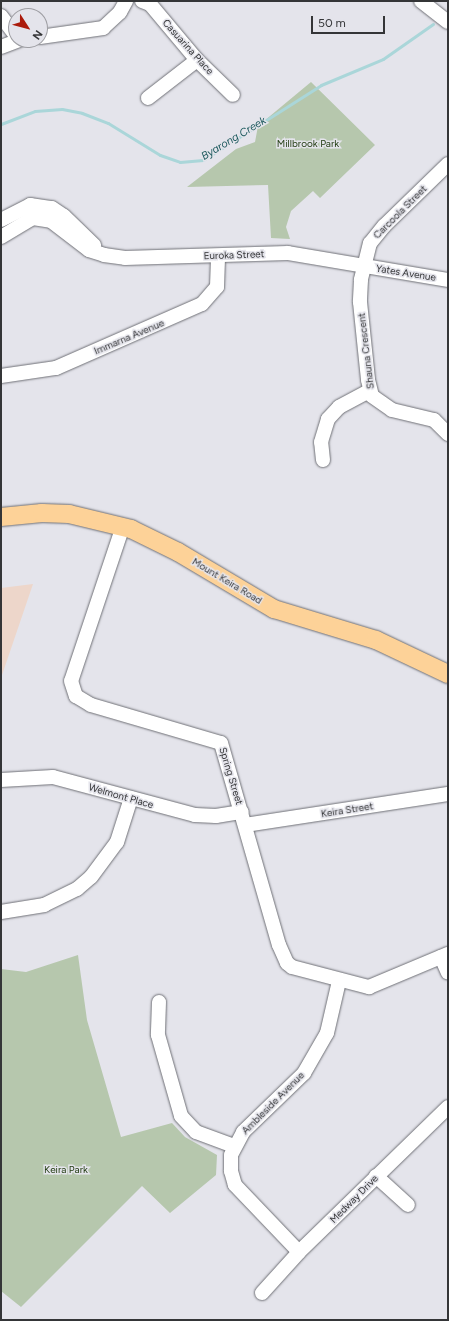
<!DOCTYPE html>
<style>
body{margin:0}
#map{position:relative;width:449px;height:1321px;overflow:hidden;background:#e4e4eb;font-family:Figtree,sans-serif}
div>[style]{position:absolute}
.education>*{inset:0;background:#edd6ca}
.green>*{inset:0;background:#b6c7ad}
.stream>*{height:3px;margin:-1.5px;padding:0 1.5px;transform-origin:1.5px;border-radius:1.5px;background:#aad6d9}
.roads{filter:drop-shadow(0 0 1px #6f7076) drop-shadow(0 0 1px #6f7076)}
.minor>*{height:14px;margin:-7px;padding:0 7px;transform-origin:7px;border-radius:7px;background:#fff}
.major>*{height:18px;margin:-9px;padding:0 9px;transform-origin:9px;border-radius:9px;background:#fdd298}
span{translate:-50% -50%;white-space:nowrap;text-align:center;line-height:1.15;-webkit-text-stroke:3px #e4e4eb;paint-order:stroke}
.street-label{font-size:10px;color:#343537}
.park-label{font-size:10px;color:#1c370b}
.water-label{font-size:11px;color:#1b585c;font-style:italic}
.frame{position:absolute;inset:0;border:2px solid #343537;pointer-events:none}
.north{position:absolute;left:8px;top:8px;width:40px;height:40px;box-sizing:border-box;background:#e4e4eb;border:1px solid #9e9ea3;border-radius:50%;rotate:126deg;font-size:11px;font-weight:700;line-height:16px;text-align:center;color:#343537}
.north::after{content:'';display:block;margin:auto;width:14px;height:18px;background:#ab1b0c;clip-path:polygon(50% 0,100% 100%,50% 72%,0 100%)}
.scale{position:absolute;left:311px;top:16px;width:74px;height:18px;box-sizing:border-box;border:2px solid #343537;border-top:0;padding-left:5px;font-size:12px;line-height:14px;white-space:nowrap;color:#343537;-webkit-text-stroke:3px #e4e4eb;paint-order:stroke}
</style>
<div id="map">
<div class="education">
<div style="clip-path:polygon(33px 584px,1px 678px,1px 588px)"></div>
</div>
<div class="green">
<div style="clip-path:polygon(311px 82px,375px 145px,320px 198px,313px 191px,291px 211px,286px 227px,290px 239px,271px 238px,268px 185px,187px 187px,236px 149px,255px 142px,258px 126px)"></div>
<div style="clip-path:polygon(78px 955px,87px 1020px,121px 1137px,172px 1123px,185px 1137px,217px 1155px,216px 1175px,170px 1213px,142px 1186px,21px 1307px,1px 1291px,1px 969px,26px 972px)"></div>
</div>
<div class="stream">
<div style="left:1px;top:124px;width:36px;rotate:-21deg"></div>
<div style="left:35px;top:111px;width:27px;rotate:-4deg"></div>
<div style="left:62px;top:109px;width:20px;rotate:11deg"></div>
<div style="left:82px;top:113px;width:28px;rotate:21deg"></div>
<div style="left:108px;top:123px;width:61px;rotate:31.6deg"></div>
<div style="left:160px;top:155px;width:21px;rotate:19deg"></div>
<div style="left:180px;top:162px;width:23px;rotate:-5deg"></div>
<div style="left:203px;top:160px;width:140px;rotate:-32.4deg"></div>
<div style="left:321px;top:85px;width:67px;rotate:-22.8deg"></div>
<div style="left:383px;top:59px;width:61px;rotate:-35deg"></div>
</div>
<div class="roads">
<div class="minor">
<div style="left:142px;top:1px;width:9px;rotate:21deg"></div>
<div style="left:150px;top:4px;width:73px;rotate:50deg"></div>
<div style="left:197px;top:60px;width:50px;rotate:44.2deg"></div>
<div style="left:421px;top:1px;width:34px;rotate:38deg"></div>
<div style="left:1px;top:16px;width:25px;rotate:53deg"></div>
<div style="left:40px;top:37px;width:64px;rotate:-8.1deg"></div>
<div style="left:103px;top:28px;width:23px;rotate:-43deg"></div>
<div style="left:120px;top:12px;width:13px;rotate:-61deg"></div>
<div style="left:1px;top:47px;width:19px;rotate:-21deg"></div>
<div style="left:148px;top:98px;width:62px;rotate:-37.8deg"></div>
<div style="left:448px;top:164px;width:89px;rotate:135.9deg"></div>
<div style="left:384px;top:226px;width:22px;rotate:129deg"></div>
<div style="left:370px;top:243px;width:38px;rotate:104deg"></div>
<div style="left:361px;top:280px;width:22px;rotate:93deg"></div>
<div style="left:360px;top:302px;width:78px;rotate:84.1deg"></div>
<div style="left:368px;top:380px;width:16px;rotate:76deg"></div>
<div style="left:372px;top:396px;width:24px;rotate:35deg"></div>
<div style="left:392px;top:410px;width:43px;rotate:13.4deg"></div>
<div style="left:434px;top:420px;width:20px;rotate:45deg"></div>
<div style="left:1px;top:220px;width:33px;rotate:-27deg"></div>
<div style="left:30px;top:205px;width:22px;rotate:8deg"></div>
<div style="left:52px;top:208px;width:14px;rotate:34deg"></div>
<div style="left:64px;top:216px;width:42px;rotate:44deg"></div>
<div style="left:1px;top:237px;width:37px;rotate:-31deg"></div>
<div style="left:33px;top:218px;width:18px;rotate:9deg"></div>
<div style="left:51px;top:221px;width:48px;rotate:37.3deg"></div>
<div style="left:89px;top:250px;width:16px;rotate:18deg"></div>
<div style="left:104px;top:255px;width:21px;rotate:8deg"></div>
<div style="left:125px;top:258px;width:163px;rotate:-1.8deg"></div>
<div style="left:288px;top:253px;width:162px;rotate:9.6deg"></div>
<div style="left:1px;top:376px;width:56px;rotate:-8.3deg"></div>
<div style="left:56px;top:368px;width:159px;rotate:-23.7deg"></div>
<div style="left:202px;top:304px;width:23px;rotate:-49deg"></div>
<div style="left:217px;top:287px;width:31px;rotate:-88deg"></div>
<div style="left:323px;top:460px;width:18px;rotate:-96deg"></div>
<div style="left:321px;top:442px;width:24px;rotate:-73deg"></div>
<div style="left:328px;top:419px;width:16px;rotate:-47deg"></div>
<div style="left:339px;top:407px;width:34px;rotate:-28deg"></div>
<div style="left:123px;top:526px;width:163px;rotate:108.5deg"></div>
<div style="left:71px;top:681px;width:16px;rotate:72deg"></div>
<div style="left:76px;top:696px;width:17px;rotate:31deg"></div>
<div style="left:91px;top:705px;width:135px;rotate:16.3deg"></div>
<div style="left:221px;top:743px;width:210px;rotate:74deg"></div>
<div style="left:279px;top:945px;width:20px;rotate:66deg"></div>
<div style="left:287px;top:963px;width:6px;rotate:39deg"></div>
<div style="left:292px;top:967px;width:80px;rotate:14.6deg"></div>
<div style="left:369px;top:987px;width:86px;rotate:-22.7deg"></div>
<div style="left:1px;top:780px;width:52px;rotate:-3.3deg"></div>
<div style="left:53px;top:777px;width:147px;rotate:15deg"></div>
<div style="left:195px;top:815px;width:21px;rotate:3deg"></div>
<div style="left:216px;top:816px;width:26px;rotate:-9deg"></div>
<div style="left:245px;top:825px;width:205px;rotate:-8.7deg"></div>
<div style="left:1px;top:912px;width:44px;rotate:-9.2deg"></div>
<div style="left:44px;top:905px;width:37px;rotate:-26deg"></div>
<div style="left:77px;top:889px;width:18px;rotate:-41deg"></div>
<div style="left:91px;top:877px;width:44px;rotate:-53.4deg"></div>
<div style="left:117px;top:842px;width:46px;rotate:-72.3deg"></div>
<div style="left:441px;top:957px;width:17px;rotate:66deg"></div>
<div style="left:159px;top:1002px;width:33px;rotate:92deg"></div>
<div style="left:158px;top:1035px;width:84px;rotate:74.1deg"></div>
<div style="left:181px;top:1116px;width:22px;rotate:47deg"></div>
<div style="left:196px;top:1132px;width:40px;rotate:20.2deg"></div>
<div style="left:376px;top:1176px;width:43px;rotate:42.2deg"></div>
<div style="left:299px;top:1252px;width:93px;rotate:-133.7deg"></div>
<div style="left:235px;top:1185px;width:15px;rotate:-106deg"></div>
<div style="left:231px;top:1171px;width:16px;rotate:-90deg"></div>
<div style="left:231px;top:1155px;width:26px;rotate:-62deg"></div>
<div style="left:243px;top:1132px;width:85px;rotate:-44deg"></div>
<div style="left:304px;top:1073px;width:46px;rotate:-60.1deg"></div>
<div style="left:327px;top:1033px;width:53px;rotate:-77deg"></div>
<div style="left:262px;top:1293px;width:55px;rotate:-47.9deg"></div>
<div style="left:299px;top:1252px;width:208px;rotate:-44.2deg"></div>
</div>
<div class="major">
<div style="left:1px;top:517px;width:41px;rotate:-5.6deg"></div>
<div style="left:42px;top:513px;width:27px;rotate:2deg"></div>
<div style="left:69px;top:514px;width:64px;rotate:13.6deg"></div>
<div style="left:131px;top:529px;width:52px;rotate:26.1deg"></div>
<div style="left:178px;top:552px;width:112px;rotate:30.7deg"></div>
<div style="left:274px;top:609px;width:107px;rotate:16.9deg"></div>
<div style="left:376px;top:640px;width:80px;rotate:25.3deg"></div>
</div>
</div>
<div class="street-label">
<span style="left:188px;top:47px;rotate:48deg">Casuarina Place</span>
<span style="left:400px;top:212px;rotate:-45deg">Carcoola Street</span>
<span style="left:234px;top:255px;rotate:-2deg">Euroka Street</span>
<span style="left:406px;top:273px;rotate:9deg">Yates Avenue</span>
<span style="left:129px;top:337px;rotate:-23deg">Immarna Avenue</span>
<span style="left:366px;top:351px;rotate:-97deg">Shauna Crescent</span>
<span style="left:227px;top:581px;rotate:31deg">Mount Keira Road</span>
<span style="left:231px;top:776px;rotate:73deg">Spring Street</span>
<span style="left:121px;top:796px;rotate:16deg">Welmont Place</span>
<span style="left:347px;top:810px;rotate:-9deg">Keira Street</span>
<span style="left:273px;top:1103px;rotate:-45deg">Ambleside Avenue</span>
<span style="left:354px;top:1199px;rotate:-45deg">Medway Drive</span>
</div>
<div class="park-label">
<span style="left:308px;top:144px">Millbrook Park</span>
<span style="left:66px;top:1170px">Keira Park</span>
</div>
<div class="water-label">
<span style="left:234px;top:139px;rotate:-31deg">Byarong Creek</span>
</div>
<div class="frame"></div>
<div class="north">N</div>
<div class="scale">50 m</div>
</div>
